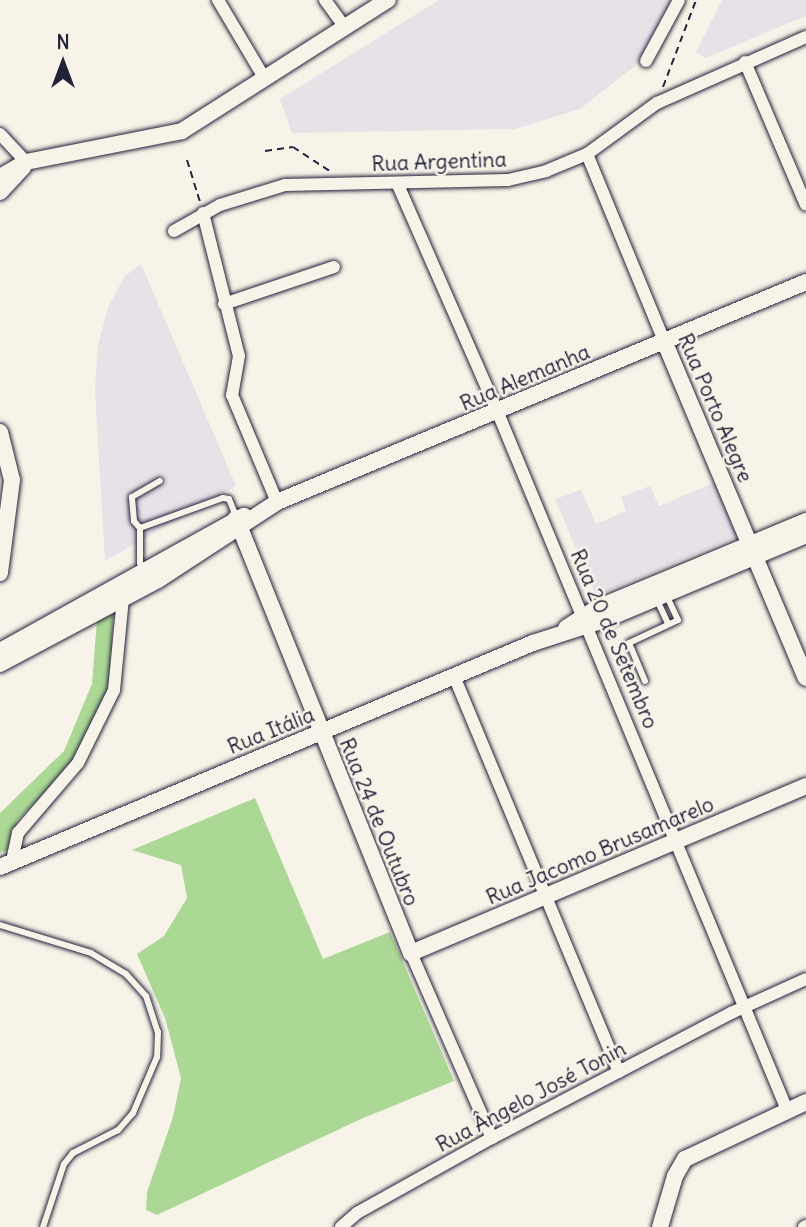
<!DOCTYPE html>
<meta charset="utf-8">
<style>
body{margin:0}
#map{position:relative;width:806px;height:1227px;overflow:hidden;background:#f7f3e8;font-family:Delius,sans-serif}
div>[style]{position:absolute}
.built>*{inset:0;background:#e7e1e8}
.green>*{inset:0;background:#acd896}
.path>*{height:2px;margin-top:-1px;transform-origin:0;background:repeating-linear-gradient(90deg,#22223b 0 7px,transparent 0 12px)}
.roads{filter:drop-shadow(0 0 2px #22223b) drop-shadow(0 0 2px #22223b)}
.lane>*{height:6px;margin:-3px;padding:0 3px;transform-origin:3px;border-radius:3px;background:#f7f3e8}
.street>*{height:12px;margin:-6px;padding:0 6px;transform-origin:6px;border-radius:6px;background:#f7f3e8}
.secondary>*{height:16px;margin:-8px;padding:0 8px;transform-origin:8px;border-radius:8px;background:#f7f3e8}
span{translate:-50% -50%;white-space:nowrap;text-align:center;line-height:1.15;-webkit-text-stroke:5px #f7f3e8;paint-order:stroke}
.street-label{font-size:21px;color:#22223b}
.north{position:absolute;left:28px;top:28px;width:70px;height:70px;-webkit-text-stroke:5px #f7f3e8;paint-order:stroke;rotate:0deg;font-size:19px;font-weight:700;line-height:28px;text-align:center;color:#22223b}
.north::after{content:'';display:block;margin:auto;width:24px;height:32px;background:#22223b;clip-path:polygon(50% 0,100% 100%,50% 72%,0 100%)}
</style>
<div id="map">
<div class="built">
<div style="clip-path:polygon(439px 0,672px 0,636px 65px,580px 109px,515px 129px,292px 133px,280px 99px)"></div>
<div style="clip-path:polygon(722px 0,806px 0,806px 16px,705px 58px,696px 52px)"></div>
<div style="clip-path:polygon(141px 264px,236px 486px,105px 561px,95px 391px,98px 345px,109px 305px,125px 276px)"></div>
<div style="clip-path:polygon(716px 482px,739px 536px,596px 596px,555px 499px,581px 490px,596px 524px,626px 511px,621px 497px,650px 486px,659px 506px)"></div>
</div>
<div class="green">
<div style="clip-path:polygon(113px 614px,111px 683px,70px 766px,17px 821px,12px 848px,0 853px,0 813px,64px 751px,92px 684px,97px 620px)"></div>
<div style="clip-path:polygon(255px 798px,323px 959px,390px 932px,454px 1081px,361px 1119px,157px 1215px,146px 1210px,147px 1192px,173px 1117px,181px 1078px,165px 1018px,137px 954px,164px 936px,187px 898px,181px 865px,132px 850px)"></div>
</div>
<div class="path">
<div style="left:663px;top:87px;width:93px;rotate:-69.2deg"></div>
<div style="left:265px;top:151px;width:28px;rotate:-8deg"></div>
<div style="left:293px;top:147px;width:45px;rotate:33.3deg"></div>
<div style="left:187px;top:160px;width:44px;rotate:72.8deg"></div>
</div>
<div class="roads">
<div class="lane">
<div style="left:140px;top:528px;width:88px;rotate:-19.9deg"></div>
<div style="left:223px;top:498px;width:6px;rotate:9deg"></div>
<div style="left:229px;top:499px;width:18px;rotate:68deg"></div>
<div style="left:145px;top:571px;width:9px;rotate:-122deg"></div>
<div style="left:140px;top:563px;width:35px;rotate:-90deg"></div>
<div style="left:140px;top:528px;width:9px;rotate:-131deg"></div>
<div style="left:134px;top:521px;width:24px;rotate:-95deg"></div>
<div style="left:132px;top:497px;width:32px;rotate:-30deg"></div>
<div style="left:657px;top:600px;width:26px;rotate:65deg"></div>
<div style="left:645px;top:681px;width:41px;rotate:-112.8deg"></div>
<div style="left:629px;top:643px;width:54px;rotate:-25.1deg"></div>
<div style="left:678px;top:620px;width:26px;rotate:-115deg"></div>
<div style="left:0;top:925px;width:95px;rotate:17.1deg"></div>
<div style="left:91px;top:953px;width:41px;rotate:31deg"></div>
<div style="left:126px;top:974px;width:30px;rotate:48deg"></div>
<div style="left:146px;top:996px;width:38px;rotate:72deg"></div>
<div style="left:158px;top:1032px;width:25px;rotate:92deg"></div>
<div style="left:157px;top:1057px;width:61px;rotate:113.2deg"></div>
<div style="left:133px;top:1113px;width:23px;rotate:131deg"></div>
<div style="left:118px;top:1130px;width:51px;rotate:152.9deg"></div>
<div style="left:73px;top:1153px;width:14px;rotate:129deg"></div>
<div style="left:64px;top:1164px;width:66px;rotate:108.4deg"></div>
</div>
<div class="street">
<div style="left:218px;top:0;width:92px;rotate:59.3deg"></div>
<div style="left:325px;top:0;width:34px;rotate:54deg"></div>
<div style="left:646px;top:61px;width:69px;rotate:-61.6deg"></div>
<div style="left:745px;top:62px;width:155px;rotate:66.9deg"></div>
<div style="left:0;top:134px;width:38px;rotate:47deg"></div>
<div style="left:587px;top:154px;width:204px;rotate:67.6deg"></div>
<div style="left:398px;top:185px;width:249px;rotate:66.3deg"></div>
<div style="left:498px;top:413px;width:755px;rotate:67.48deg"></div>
<div style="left:203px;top:213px;width:147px;rotate:75.9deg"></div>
<div style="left:239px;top:356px;width:40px;rotate:100deg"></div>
<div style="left:232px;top:395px;width:116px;rotate:67.2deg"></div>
<div style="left:174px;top:231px;width:53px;rotate:-29.5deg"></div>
<div style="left:220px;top:205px;width:68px;rotate:-17.1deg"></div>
<div style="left:285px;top:185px;width:223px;rotate:-1.3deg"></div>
<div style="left:508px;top:180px;width:39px;rotate:-13deg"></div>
<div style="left:546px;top:171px;width:44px;rotate:-22.5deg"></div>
<div style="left:587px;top:154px;width:87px;rotate:-36.1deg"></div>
<div style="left:657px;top:103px;width:163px;rotate:-23.9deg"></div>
<div style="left:224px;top:304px;width:116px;rotate:-18.6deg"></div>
<div style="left:454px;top:676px;width:429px;rotate:67.4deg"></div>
<div style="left:12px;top:861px;width:29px;rotate:-78deg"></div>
<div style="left:18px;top:833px;width:92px;rotate:-49.4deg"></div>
<div style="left:78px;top:763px;width:81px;rotate:-63.7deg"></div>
<div style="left:114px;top:690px;width:91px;rotate:-84.4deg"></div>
<div style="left:411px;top:953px;width:202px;rotate:66.4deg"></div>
<div style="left:341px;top:1227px;width:21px;rotate:-41deg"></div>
<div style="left:357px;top:1213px;width:154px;rotate:-29.1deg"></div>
<div style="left:492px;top:1138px;width:270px;rotate:-27.6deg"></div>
<div style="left:731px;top:1013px;width:82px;rotate:-24.4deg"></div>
<div style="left:804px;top:1227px;width:2px;rotate:-27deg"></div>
</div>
<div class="secondary">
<div style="left:0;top:177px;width:30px;rotate:-30deg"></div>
<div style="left:26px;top:162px;width:159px;rotate:-11.2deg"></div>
<div style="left:182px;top:131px;width:244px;rotate:-32.5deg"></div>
<div style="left:0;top:192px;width:34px;rotate:-47deg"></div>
<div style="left:665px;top:343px;width:363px;rotate:67.2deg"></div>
<div style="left:0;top:432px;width:49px;rotate:76deg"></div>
<div style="left:12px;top:480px;width:94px;rotate:97.4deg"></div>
<div style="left:236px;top:518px;width:469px;rotate:68.1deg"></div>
<div style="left:411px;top:953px;width:429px;rotate:-22.9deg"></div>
<div style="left:566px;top:628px;width:37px;rotate:-33deg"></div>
<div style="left:597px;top:608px;width:226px;rotate:-22.6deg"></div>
<div style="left:0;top:651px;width:279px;rotate:-29deg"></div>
<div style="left:0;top:664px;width:179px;rotate:-28deg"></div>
<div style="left:158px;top:580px;width:142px;rotate:-33.2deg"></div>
<div style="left:277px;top:502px;width:573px;rotate:-22.58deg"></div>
<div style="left:0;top:867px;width:578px;rotate:-22.8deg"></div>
<div style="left:533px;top:643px;width:75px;rotate:-17.9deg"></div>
<div style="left:604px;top:620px;width:219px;rotate:-22.8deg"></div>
<div style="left:660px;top:1227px;width:53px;rotate:-73.6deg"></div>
<div style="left:675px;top:1176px;width:20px;rotate:-60deg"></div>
<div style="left:685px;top:1159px;width:134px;rotate:-25.2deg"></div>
</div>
</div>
<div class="street-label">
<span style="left:439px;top:162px;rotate:-2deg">Rua Argentina</span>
<span style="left:525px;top:378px;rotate:-23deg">Rua Alemanha</span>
<span style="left:715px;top:408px;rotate:67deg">Rua Porto Alegre</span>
<span style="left:614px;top:639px;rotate:67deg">Rua 20 de Setembro</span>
<span style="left:271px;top:731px;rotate:-22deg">Rua Itália</span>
<span style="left:379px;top:822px;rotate:68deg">Rua 24 de Outubro</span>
<span style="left:600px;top:851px;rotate:-23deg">Rua Jacomo Brusamarelo</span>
<span style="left:531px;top:1097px;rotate:-28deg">Rua Ângelo José Tonin</span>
</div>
<div class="north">N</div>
</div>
